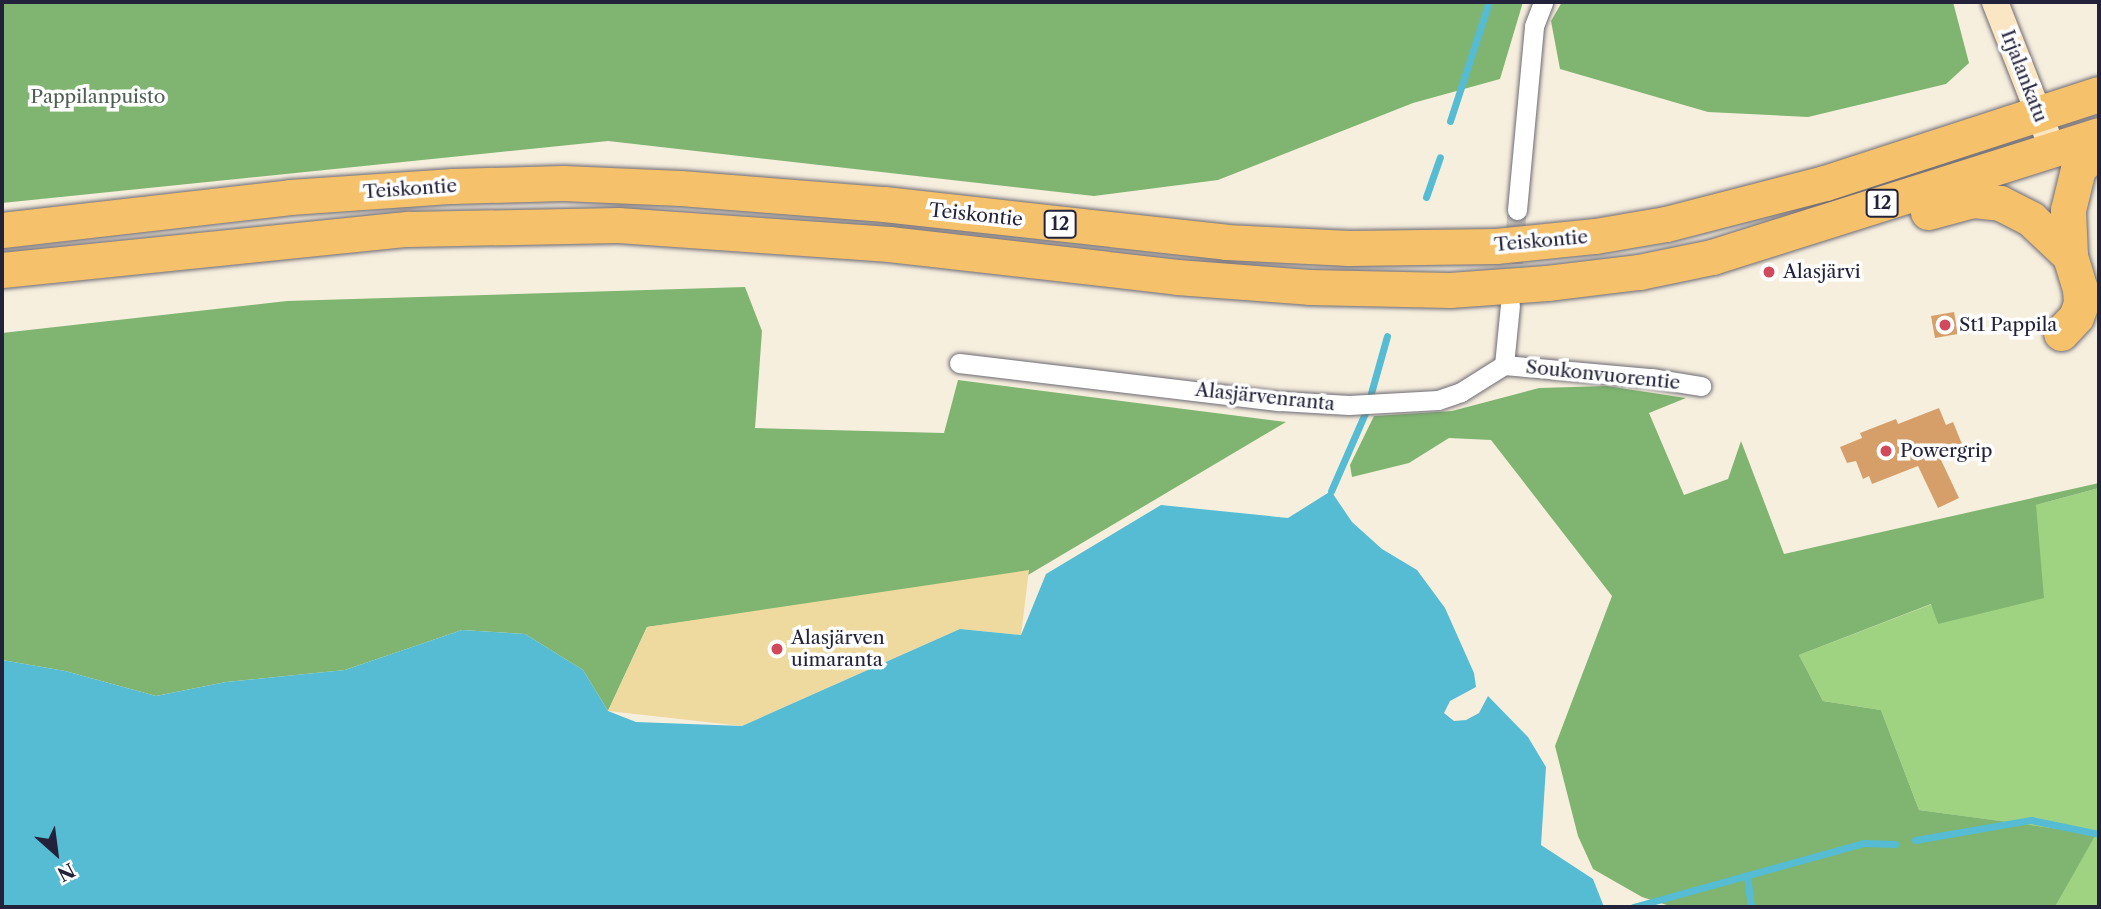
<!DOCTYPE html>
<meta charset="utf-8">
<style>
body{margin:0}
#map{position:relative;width:2101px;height:909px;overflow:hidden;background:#f7efde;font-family:"Libre Caslon Text",serif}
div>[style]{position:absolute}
.green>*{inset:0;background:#9fd382}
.forest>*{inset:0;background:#7fb570}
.sand>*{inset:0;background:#eeda9e}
.water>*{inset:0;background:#55bcd3}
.stream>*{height:7px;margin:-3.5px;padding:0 3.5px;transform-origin:3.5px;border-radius:3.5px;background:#55bcd3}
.building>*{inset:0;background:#d69f6a}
.street-tunnel>*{height:19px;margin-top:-9.5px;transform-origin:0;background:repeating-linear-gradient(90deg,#ccc6bd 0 19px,transparent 0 29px)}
.roads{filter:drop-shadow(0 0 2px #6d6a74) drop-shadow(0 0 2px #6d6a74)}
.street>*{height:19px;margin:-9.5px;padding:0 9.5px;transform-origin:9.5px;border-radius:9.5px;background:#fff}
.secondary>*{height:26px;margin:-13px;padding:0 13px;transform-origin:13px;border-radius:13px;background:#fbe6c4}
.highway>*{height:35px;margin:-17.5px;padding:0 17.5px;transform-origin:17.5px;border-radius:17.5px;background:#f5c16b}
.dots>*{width:19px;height:19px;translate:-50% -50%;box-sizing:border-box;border:4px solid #fff;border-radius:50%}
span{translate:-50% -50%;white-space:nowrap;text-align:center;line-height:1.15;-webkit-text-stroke:7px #fff;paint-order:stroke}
.shield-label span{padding:2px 5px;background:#fff;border:2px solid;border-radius:5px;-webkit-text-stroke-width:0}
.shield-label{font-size:18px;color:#22223b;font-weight:700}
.street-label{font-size:19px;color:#22223b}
.park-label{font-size:19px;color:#4e6054}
.poi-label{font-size:19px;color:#22223b}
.left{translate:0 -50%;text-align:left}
.frame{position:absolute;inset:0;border:4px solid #22223b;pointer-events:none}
.north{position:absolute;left:21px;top:818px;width:70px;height:70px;-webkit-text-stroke:5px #fff;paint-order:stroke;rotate:152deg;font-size:19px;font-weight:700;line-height:28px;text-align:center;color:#22223b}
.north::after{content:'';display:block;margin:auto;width:24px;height:32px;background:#22223b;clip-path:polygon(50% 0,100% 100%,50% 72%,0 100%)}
</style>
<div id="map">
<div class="green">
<div style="clip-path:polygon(2099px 488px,2099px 907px,2055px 907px,2095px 834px,1919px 810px,1881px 710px,1823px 701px,1799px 655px,1932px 604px,1938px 624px,2036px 505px)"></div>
</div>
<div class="forest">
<div style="clip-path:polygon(2px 2px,1523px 2px,1500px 79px,1413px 103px,1218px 180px,1094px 196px,608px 141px,2px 203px)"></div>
<div style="clip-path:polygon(1562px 2px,1953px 2px,1969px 63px,1946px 84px,1808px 117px,1708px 112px,1560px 69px,1551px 21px)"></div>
<div style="clip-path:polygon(745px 287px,762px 331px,755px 428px,944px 433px,958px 380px,1286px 422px,1028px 575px,647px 627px,608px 711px,583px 670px,525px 634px,462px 630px,345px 670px,226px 682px,156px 696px,65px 671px,2px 660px,2px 333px,287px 301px)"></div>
<div style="clip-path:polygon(1607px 386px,1686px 398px,1649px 413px,1684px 495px,1728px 479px,1741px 441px,1784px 554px,2099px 483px,2099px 488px,2036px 505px,2044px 598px,1938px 624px,1931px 604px,1799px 655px,1823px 701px,1881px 710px,1919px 810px,2096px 834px,2055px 907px,1673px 907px,1642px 897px,1593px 869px,1578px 836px,1555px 746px,1612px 596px,1491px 440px,1449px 438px,1409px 463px,1352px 477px,1350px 465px,1374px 416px,1452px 411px,1539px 388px)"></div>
</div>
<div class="sand">
<div style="clip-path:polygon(1029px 570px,1021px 635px,960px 629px,742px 726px,608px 711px,647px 627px)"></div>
</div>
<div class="water">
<div style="clip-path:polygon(1331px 491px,1352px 522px,1382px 549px,1417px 570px,1445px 608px,1474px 673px,1476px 687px,1450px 701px,1444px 713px,1454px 721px,1466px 720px,1479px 713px,1488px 696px,1528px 737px,1546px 767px,1541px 845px,1593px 879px,1604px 907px,2px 907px,2px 660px,65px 671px,156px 696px,226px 682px,345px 670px,462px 630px,525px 634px,583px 670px,608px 711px,636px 722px,742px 726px,960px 629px,1021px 635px,1046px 574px,1161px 505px,1288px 518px)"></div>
</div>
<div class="stream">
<div style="left:1450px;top:121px;width:125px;rotate:-71.9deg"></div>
<div style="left:1426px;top:197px;width:42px;rotate:-70.7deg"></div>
<div style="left:1371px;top:393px;width:59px;rotate:-74.3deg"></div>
<div style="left:1331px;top:491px;width:85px;rotate:-66.4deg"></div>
<div style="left:1915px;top:840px;width:118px;rotate:-9.8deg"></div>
<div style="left:2031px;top:820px;width:69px;rotate:11.6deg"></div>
<div style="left:1747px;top:875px;width:32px;rotate:83deg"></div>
<div style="left:1633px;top:907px;width:239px;rotate:-15.5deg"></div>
<div style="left:1863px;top:843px;width:32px;rotate:2deg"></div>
</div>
<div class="building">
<div style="clip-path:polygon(1954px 312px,1958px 334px,1935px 338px,1931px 316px)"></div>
<div style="clip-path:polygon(1939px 408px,1946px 425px,1953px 422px,1964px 449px,1941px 460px,1959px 498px,1938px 508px,1918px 466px,1872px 484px,1869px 476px,1863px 479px,1856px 461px,1847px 463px,1840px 447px,1862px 438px,1860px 433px,1896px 419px,1898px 424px)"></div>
</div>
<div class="street-tunnel">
<div style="left:1511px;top:292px;width:82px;rotate:-85.8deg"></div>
</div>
<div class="roads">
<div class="street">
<div style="left:1517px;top:210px;width:185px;rotate:-84.7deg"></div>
<div style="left:1534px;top:26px;width:26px;rotate:-69deg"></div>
<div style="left:959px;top:363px;width:323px;rotate:6.8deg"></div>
<div style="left:1280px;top:401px;width:69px;rotate:3.3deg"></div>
<div style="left:1349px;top:405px;width:89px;rotate:-3.2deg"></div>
<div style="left:1438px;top:400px;width:24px;rotate:-19deg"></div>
<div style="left:1461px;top:392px;width:51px;rotate:-32.1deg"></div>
<div style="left:1504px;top:365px;width:60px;rotate:-84.3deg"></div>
<div style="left:1504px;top:365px;width:148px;rotate:5.1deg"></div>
<div style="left:1651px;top:378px;width:51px;rotate:9.1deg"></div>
</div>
<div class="secondary">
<div style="left:1995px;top:2px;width:159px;rotate:68.6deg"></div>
</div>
<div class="highway">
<div style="left:1928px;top:212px;width:47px;rotate:-14.9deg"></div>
<div style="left:1973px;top:200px;width:27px;rotate:6deg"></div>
<div style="left:2000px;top:203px;width:35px;rotate:27deg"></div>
<div style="left:2031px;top:219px;width:54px;rotate:43.5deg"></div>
<div style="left:2px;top:230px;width:290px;rotate:-6.5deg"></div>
<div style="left:290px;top:197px;width:163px;rotate:-3.9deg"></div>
<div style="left:453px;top:186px;width:110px;rotate:-1.6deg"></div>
<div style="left:563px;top:183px;width:117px;rotate:2.4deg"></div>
<div style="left:680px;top:188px;width:205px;rotate:4.5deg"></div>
<div style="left:884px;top:204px;width:344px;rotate:6.3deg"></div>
<div style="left:1226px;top:242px;width:123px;rotate:2.8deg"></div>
<div style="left:1349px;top:248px;width:147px;rotate:-0.8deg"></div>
<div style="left:1496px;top:246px;width:100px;rotate:-5.8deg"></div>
<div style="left:1595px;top:236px;width:72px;rotate:-9.6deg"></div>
<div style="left:1666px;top:224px;width:164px;rotate:-14.5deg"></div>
<div style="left:1825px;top:183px;width:288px;rotate:-18deg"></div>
<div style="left:2px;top:270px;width:409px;rotate:-5.8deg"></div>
<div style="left:409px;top:229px;width:209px;rotate:-1.1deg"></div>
<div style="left:618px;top:225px;width:272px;rotate:4deg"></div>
<div style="left:889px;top:244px;width:290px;rotate:6.5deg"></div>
<div style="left:1177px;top:277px;width:132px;rotate:4.3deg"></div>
<div style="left:1309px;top:287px;width:141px;rotate:1.2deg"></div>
<div style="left:1450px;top:290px;width:97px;rotate:-4.1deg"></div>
<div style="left:1547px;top:283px;width:93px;rotate:-6.8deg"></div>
<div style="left:1639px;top:272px;width:75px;rotate:-11.6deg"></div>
<div style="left:1712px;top:257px;width:406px;rotate:-17.5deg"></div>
<div style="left:2061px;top:333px;width:22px;rotate:-47deg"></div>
<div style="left:2076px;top:317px;width:15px;rotate:-70deg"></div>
<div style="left:2081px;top:303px;width:14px;rotate:-94deg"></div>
<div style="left:2080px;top:289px;width:34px;rotate:-107deg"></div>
<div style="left:2070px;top:256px;width:46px;rotate:-92.5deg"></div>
<div style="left:2068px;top:210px;width:42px;rotate:-76.3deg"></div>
<div style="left:2078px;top:169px;width:31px;rotate:-48deg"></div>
</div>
</div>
<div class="dots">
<div style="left:1769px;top:272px;background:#d1495b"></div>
<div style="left:1945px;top:325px;background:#d1495b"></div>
<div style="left:1886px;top:451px;background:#d1495b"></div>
<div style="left:777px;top:649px;background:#d1495b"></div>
</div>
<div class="shield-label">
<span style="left:1882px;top:203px">12</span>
<span style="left:1060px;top:224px">12</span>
</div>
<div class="street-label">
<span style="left:2024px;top:76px;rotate:69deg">Irjalankatu</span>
<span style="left:410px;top:189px;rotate:-4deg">Teiskontie</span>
<span style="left:976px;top:215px;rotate:6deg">Teiskontie</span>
<span style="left:1541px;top:241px;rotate:-5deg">Teiskontie</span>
<span style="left:1603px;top:375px;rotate:6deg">Soukonvuorentie</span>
<span style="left:1265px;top:397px;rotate:6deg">Alasjärvenranta</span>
</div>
<div class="park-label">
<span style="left:98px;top:97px">Pappilanpuisto</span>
</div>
<div class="poi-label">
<span class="left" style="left:1783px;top:272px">Alasjärvi</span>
<span class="left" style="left:1959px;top:325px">St1 Pappila</span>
<span class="left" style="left:1900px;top:451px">Powergrip</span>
<span class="left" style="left:791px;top:649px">Alasjärven<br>uimaranta</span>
</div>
<div class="frame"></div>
<div class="north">N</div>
</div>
